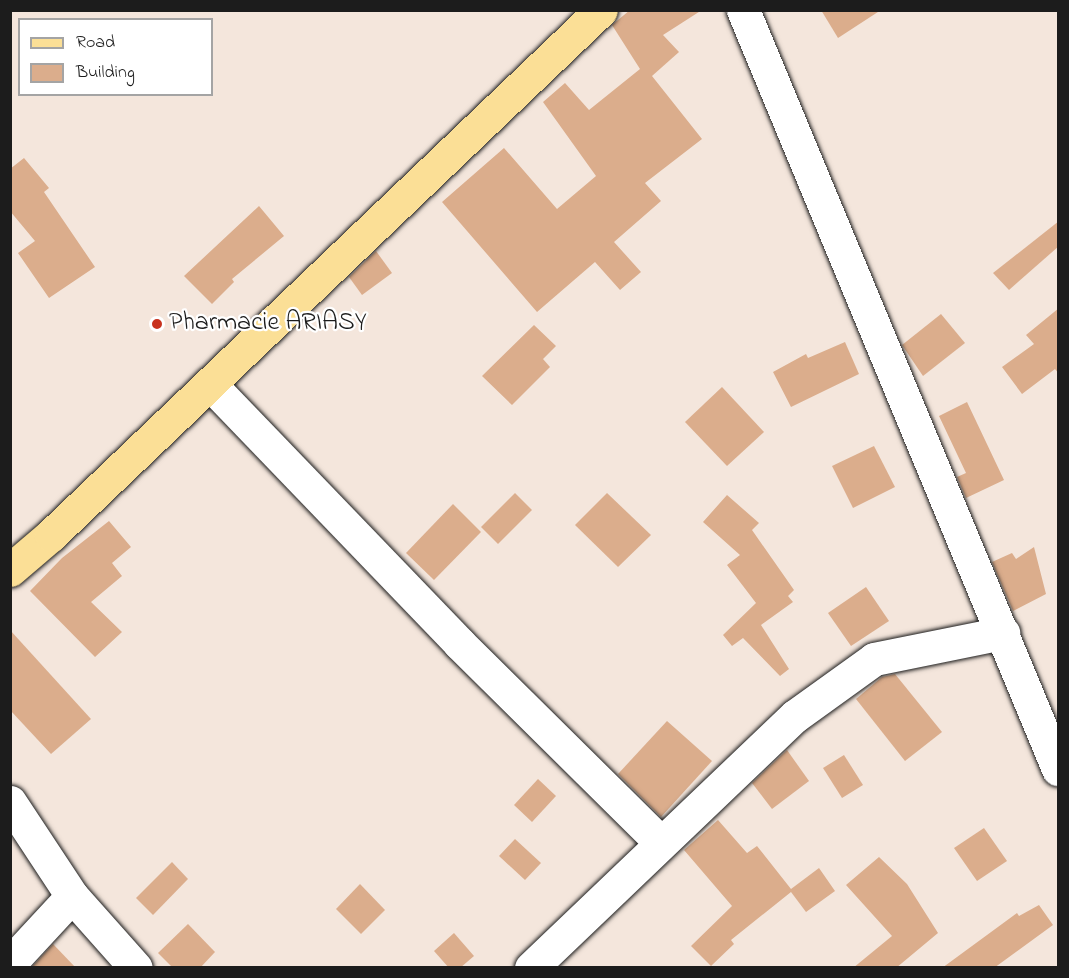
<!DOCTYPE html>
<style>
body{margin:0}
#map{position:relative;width:1069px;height:978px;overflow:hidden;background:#f4e6dc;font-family:"Indie Flower",sans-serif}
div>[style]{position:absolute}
.building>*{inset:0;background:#dbad8c}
.roads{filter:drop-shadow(0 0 2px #1c1c1c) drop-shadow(0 0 2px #1c1c1c)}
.minor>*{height:33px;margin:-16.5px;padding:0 16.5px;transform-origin:16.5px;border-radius:16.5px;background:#fff}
.major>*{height:33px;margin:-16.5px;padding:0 16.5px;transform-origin:16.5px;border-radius:16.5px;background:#fbdf96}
.dots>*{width:16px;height:16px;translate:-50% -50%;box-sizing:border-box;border:3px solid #fff;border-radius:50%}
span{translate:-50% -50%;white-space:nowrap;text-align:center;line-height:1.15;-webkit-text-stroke:4.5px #fff;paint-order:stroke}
.poi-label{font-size:26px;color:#1c1c1c}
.left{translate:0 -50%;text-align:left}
.frame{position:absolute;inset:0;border:12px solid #1c1c1c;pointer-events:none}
.legend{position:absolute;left:18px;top:18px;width:195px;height:78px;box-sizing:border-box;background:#fff;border:2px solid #a4a4a4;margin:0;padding:8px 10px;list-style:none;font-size:18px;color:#1c1c1c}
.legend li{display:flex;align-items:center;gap:12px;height:30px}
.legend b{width:30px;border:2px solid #a4a4a4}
</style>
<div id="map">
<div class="building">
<div style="clip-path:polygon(630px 10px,702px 10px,663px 35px,679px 52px,652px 76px,702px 139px,645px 183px,661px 201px,614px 242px,641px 272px,620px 290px,595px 262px,537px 312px,442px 202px,504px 148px,557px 209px,596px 176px,543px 102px,565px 83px,589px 110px,640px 69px,612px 25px)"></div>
<div style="clip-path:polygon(821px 10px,881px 10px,838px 38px)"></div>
<div style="clip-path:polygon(24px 158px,49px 188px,44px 192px,95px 267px,49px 298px,18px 253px,35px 241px,10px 211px,10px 169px)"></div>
<div style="clip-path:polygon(259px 206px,284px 236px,232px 279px,234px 282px,212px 304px,184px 276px)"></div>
<div style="clip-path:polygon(1059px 221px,1059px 246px,1009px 290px,993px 273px)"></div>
<div style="clip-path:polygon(376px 251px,392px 273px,362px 295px,349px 277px)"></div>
<div style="clip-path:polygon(1059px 308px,1059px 374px,1055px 369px,1022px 394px,1002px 367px,1034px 344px,1026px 335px)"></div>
<div style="clip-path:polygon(941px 314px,965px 343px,923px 376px,902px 345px)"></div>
<div style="clip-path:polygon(534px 325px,556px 346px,543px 359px,550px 367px,512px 405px,482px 376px)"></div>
<div style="clip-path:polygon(845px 342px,859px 374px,791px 407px,773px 372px,806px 354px,808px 358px)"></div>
<div style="clip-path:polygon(722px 387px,764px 432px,727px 466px,685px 422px)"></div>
<div style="clip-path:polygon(967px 402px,1004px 480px,966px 498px,957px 477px,966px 473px,939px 416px)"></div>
<div style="clip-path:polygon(874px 446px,895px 487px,853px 508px,832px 466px)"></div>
<div style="clip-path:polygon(515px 493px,532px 510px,498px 544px,481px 527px)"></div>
<div style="clip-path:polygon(607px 493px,651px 535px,618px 567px,575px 525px)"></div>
<div style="clip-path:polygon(727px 495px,759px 523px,752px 530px,794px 590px,788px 596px,793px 602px,761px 625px,789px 669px,780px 676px,743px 638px,732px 646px,723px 635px,756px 603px,727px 565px,740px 555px,703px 522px)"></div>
<div style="clip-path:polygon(453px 504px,481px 532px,434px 580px,406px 553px)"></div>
<div style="clip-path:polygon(109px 521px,131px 547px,112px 563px,122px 576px,91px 602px,122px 632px,95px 657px,30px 591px,62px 558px)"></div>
<div style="clip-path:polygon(1034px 547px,1046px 594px,1013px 611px,992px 562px,1012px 553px,1016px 559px)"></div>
<div style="clip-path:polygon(866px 587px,889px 621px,851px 646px,828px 613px)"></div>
<div style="clip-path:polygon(10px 630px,91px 719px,51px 754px,10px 710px)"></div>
<div style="clip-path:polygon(895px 674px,942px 732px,905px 761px,856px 699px,882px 677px)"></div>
<div style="clip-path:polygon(667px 721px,712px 761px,661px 817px,618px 774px)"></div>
<div style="clip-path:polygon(787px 750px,809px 781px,772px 809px,752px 783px)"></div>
<div style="clip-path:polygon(844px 755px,863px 785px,842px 798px,823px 768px)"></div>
<div style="clip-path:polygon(538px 779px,556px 796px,532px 822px,514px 805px)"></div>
<div style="clip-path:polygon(718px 820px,747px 853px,757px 846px,791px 889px,819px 868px,835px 891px,806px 912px,791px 892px,731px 940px,734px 944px,711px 966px,691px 946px,732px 906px,684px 850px)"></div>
<div style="clip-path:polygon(984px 828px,1007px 861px,977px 881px,954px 848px)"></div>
<div style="clip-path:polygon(515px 839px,541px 863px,525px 880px,499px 856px)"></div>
<div style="clip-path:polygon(879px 857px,907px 884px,938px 933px,896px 968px,853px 968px,892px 936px,846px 885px)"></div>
<div style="clip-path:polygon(172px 862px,188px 879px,153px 915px,136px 898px)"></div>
<div style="clip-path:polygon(360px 884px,385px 910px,361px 934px,336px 909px)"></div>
<div style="clip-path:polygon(1039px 905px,1053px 925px,994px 968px,942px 968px,1017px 913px,1019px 916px)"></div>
<div style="clip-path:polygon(188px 924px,215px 952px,200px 968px,173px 968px,158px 953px)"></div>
<div style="clip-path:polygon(454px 933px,474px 956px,460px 968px,449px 968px,434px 951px)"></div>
<div style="clip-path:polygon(53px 944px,76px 968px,31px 968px)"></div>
</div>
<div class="roads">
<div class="minor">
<div style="left:743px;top:10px;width:822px;rotate:67.46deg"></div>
<div style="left:211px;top:385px;width:358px;rotate:46.1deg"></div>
<div style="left:459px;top:643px;width:284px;rotate:44.7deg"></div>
<div style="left:10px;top:802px;width:113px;rotate:56.6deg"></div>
<div style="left:72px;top:896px;width:96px;rotate:48.4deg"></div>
<div style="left:10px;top:963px;width:91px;rotate:-47.2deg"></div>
<div style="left:531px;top:968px;width:365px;rotate:-43.7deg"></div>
<div style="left:795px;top:716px;width:97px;rotate:-35.8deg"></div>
<div style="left:874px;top:659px;width:132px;rotate:-11.4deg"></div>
</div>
<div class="major">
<div style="left:10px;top:570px;width:54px;rotate:-40.5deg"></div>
<div style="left:51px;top:535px;width:760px;rotate:-43.67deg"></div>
</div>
</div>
<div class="dots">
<div style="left:157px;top:324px;background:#c8321e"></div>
</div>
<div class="poi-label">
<span class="left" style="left:169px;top:324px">Pharmacie ARIASY</span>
</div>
<div class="frame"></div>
<ul class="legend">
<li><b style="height:8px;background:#fbdf96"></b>Road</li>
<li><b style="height:16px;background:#dbad8c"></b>Building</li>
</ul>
</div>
